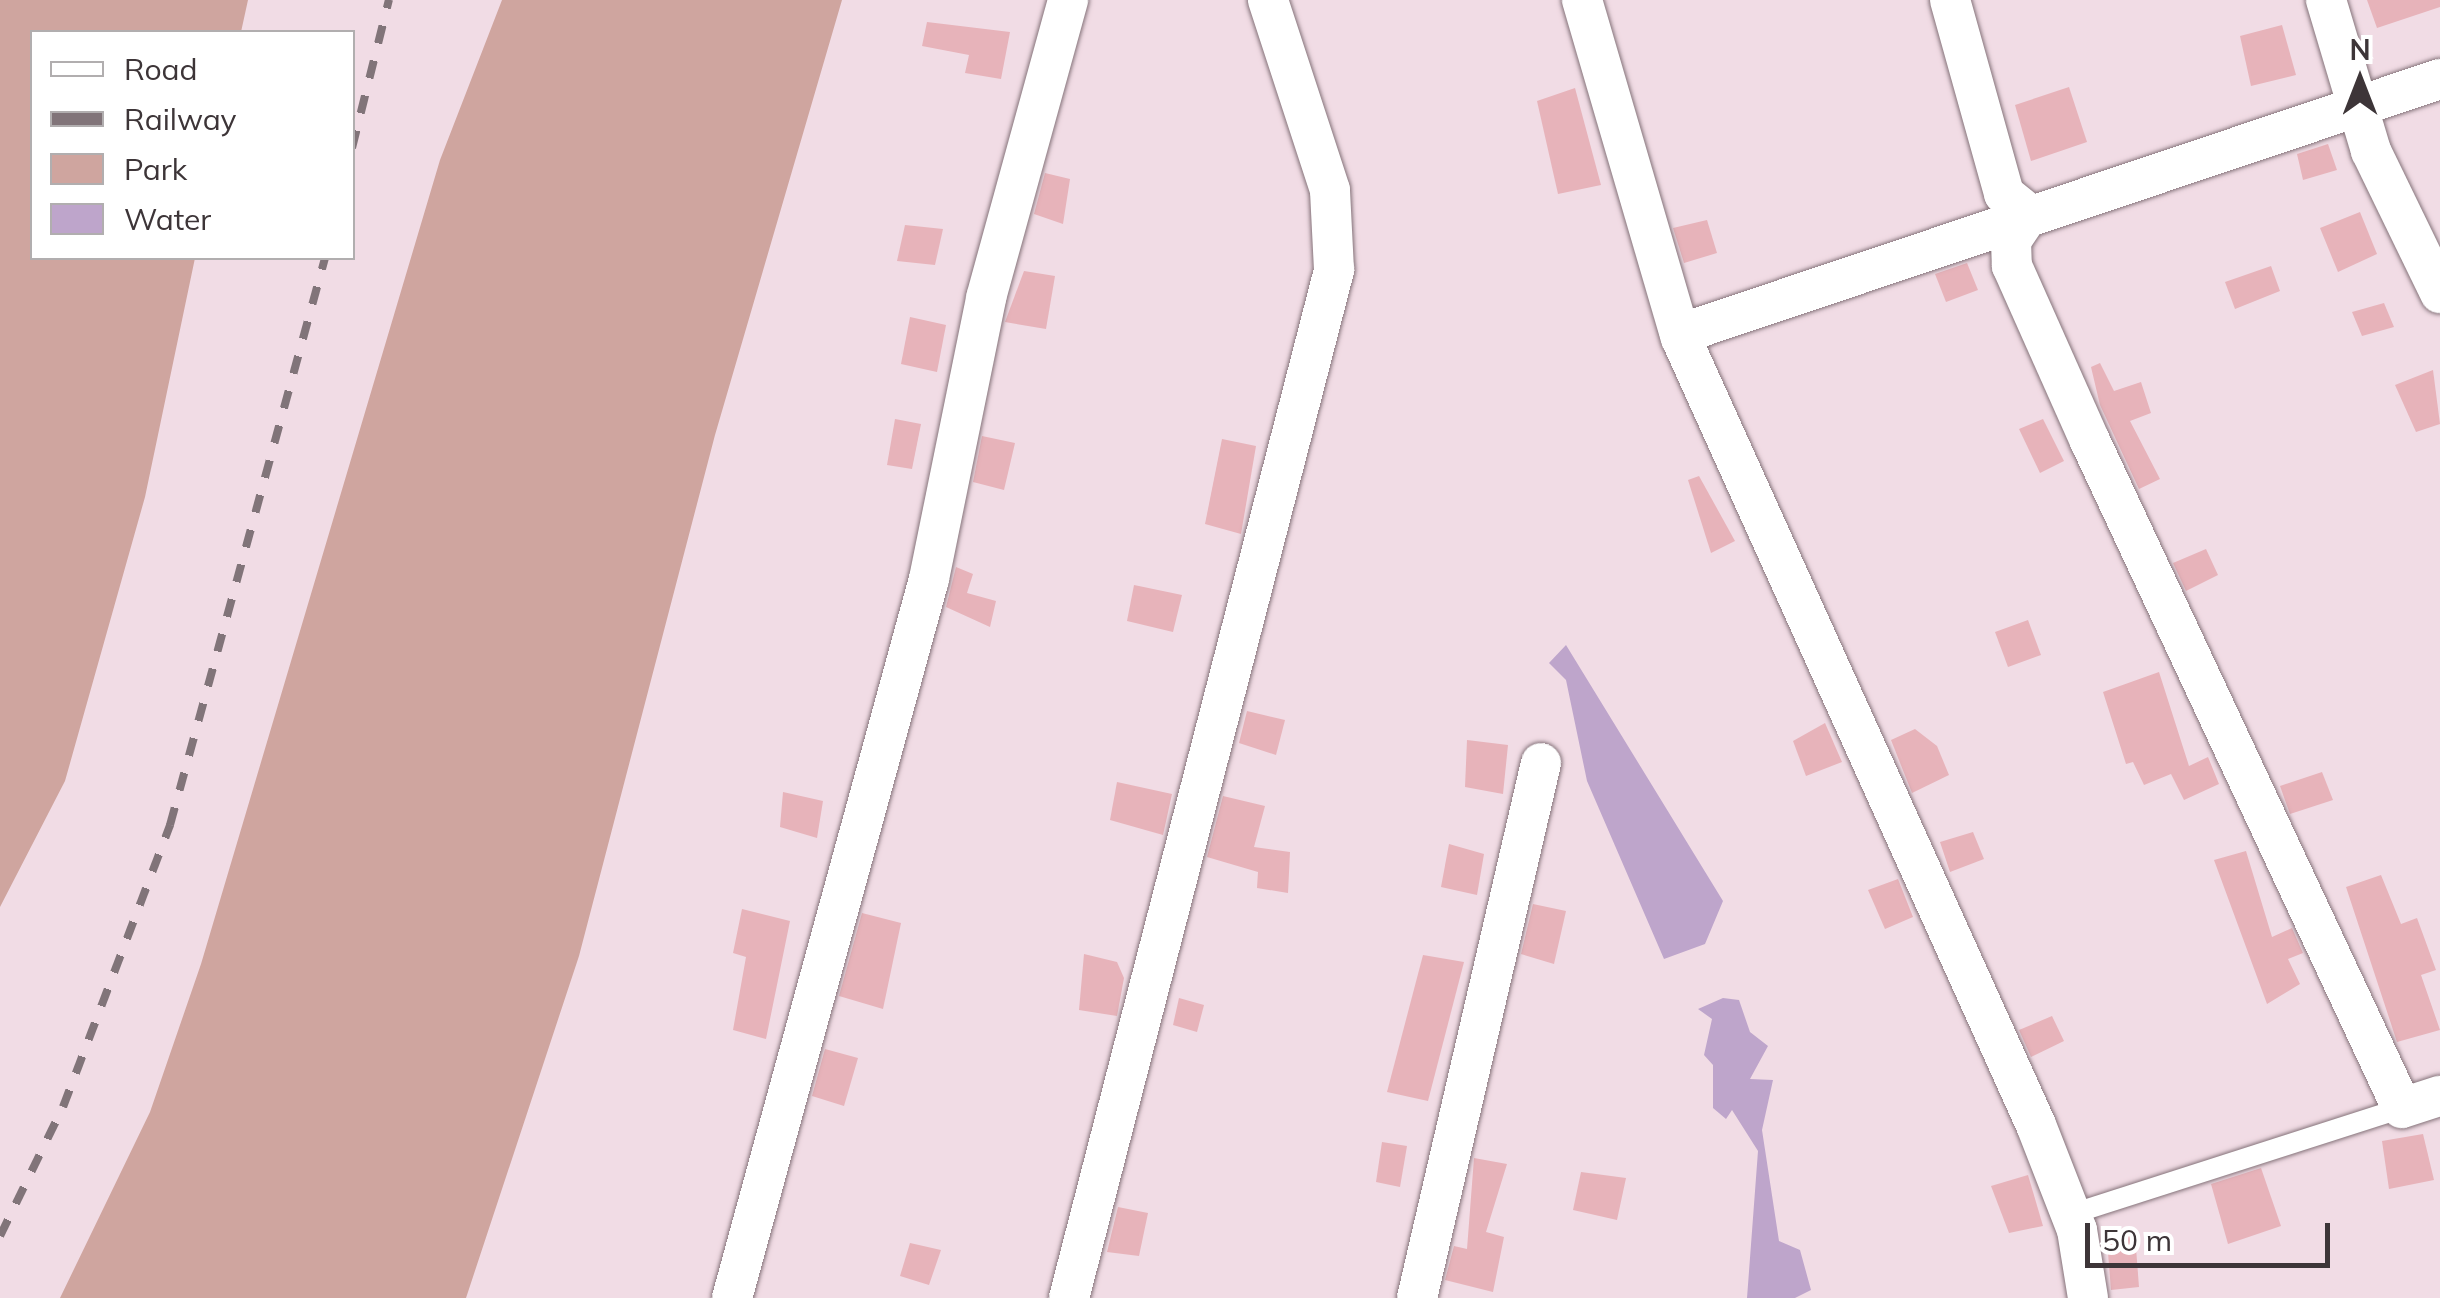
<!DOCTYPE html>
<style>
body{margin:0}
#map{position:relative;width:2440px;height:1298px;overflow:hidden;background:#f1dce5;font-family:Mulish,sans-serif}
div>[style]{position:absolute}
.green>*{inset:0;background:#cfa59f}
.water>*{inset:0;background:#bea5cb}
.building>*{inset:0;background:#e7b3ba}
.roads{filter:drop-shadow(0 0 2px #85737a) drop-shadow(0 0 2px #85737a)}
.service>*{height:20px;margin:-10px;padding:0 10px;transform-origin:10px;border-radius:10px;background:#fff}
.minor>*{height:40px;margin:-20px;padding:0 20px;transform-origin:20px;border-radius:20px;background:#fff}
.rail>*{height:8px;margin-top:-4px;transform-origin:0;background:repeating-linear-gradient(90deg,#817479 0 18px,transparent 0 36px)}
span{translate:-50% -50%;white-space:nowrap;text-align:center;line-height:1.15;-webkit-text-stroke:8px #fff;paint-order:stroke}
.legend{position:absolute;left:30px;top:30px;width:325px;height:230px;box-sizing:border-box;background:#fff;border:2px solid #b1aeaf;margin:0;padding:12px 18px;list-style:none;font-size:30px;color:#3d3538}
.legend li{display:flex;align-items:center;gap:20px;height:50px}
.legend b{width:50px;border:2px solid #b1aeaf}
.north{position:absolute;left:2310px;top:30px;width:100px;height:100px;-webkit-text-stroke:8px #fff;paint-order:stroke;rotate:0deg;font-size:28px;font-weight:700;line-height:40px;text-align:center;color:#3d3538}
.north::after{content:'';display:block;margin:auto;width:35px;height:45px;background:#3d3538;clip-path:polygon(50% 0,100% 100%,50% 72%,0 100%)}
.scale{position:absolute;left:2085px;top:1223px;width:245px;height:45px;box-sizing:border-box;border:5px solid #3d3538;border-top:0;padding-left:12px;font-size:30px;line-height:35px;white-space:nowrap;color:#3d3538;-webkit-text-stroke:8px #fff;paint-order:stroke}
</style>
<div id="map">
<div class="green">
<div style="clip-path:polygon(0 0,248px 0,241px 32px,32px 32px,32px 258px,195px 258px,145px 497px,65px 781px,0 907px)"></div>
<div style="clip-path:polygon(502px 0,842px 0,715px 435px,579px 956px,466px 1298px,60px 1298px,150px 1112px,201px 964px,440px 160px)"></div>
</div>
<div class="water">
<div style="clip-path:polygon(1566px 645px,1723px 901px,1705px 944px,1664px 959px,1587px 781px,1566px 680px,1549px 663px)"></div>
<div style="clip-path:polygon(1723px 998px,1739px 1000px,1750px 1032px,1768px 1046px,1750px 1079px,1773px 1080px,1762px 1130px,1779px 1241px,1800px 1250px,1811px 1290px,1795px 1298px,1747px 1298px,1758px 1151px,1732px 1110px,1726px 1119px,1713px 1108px,1713px 1065px,1704px 1055px,1712px 1019px,1698px 1009px)"></div>
</div>
<div class="building">
<div style="clip-path:polygon(2367px 0,2440px 0,2440px 7px,2377px 28px)"></div>
<div style="clip-path:polygon(927px 22px,1010px 32px,1001px 79px,965px 73px,969px 55px,922px 46px)"></div>
<div style="clip-path:polygon(2282px 25px,2296px 75px,2251px 86px,2240px 36px)"></div>
<div style="clip-path:polygon(2069px 87px,2087px 142px,2031px 161px,2015px 105px)"></div>
<div style="clip-path:polygon(1575px 88px,1601px 185px,1558px 194px,1537px 101px)"></div>
<div style="clip-path:polygon(2328px 144px,2337px 170px,2303px 180px,2297px 154px)"></div>
<div style="clip-path:polygon(1045px 173px,1070px 179px,1063px 224px,1034px 214px)"></div>
<div style="clip-path:polygon(2360px 212px,2377px 254px,2338px 272px,2320px 228px)"></div>
<div style="clip-path:polygon(1707px 220px,1717px 253px,1684px 263px,1673px 228px)"></div>
<div style="clip-path:polygon(905px 225px,943px 229px,935px 265px,897px 261px)"></div>
<div style="clip-path:polygon(1967px 263px,1978px 290px,1946px 302px,1935px 274px)"></div>
<div style="clip-path:polygon(2271px 266px,2280px 291px,2235px 309px,2225px 282px)"></div>
<div style="clip-path:polygon(1024px 271px,1055px 276px,1046px 329px,1005px 322px)"></div>
<div style="clip-path:polygon(2384px 303px,2394px 327px,2362px 336px,2352px 312px)"></div>
<div style="clip-path:polygon(910px 317px,946px 325px,937px 372px,901px 364px)"></div>
<div style="clip-path:polygon(2100px 363px,2114px 391px,2141px 382px,2151px 413px,2130px 421px,2160px 479px,2139px 489px,2100px 405px,2091px 367px)"></div>
<div style="clip-path:polygon(2433px 370px,2440px 424px,2416px 432px,2395px 385px)"></div>
<div style="clip-path:polygon(895px 419px,921px 424px,912px 469px,887px 465px)"></div>
<div style="clip-path:polygon(2043px 419px,2064px 461px,2040px 473px,2019px 429px)"></div>
<div style="clip-path:polygon(982px 436px,1015px 443px,1004px 490px,973px 482px)"></div>
<div style="clip-path:polygon(1222px 439px,1256px 446px,1241px 534px,1205px 524px)"></div>
<div style="clip-path:polygon(1699px 476px,1735px 541px,1711px 553px,1688px 480px)"></div>
<div style="clip-path:polygon(2206px 549px,2218px 575px,2186px 591px,2173px 563px)"></div>
<div style="clip-path:polygon(956px 567px,973px 574px,967px 593px,996px 601px,990px 627px,946px 607px)"></div>
<div style="clip-path:polygon(1134px 585px,1182px 595px,1173px 632px,1127px 621px)"></div>
<div style="clip-path:polygon(2028px 620px,2041px 655px,2008px 667px,1995px 632px)"></div>
<div style="clip-path:polygon(2159px 672px,2189px 766px,2208px 757px,2219px 784px,2184px 800px,2171px 774px,2144px 785px,2133px 762px,2126px 764px,2103px 692px)"></div>
<div style="clip-path:polygon(1247px 711px,1285px 720px,1276px 755px,1239px 743px)"></div>
<div style="clip-path:polygon(1825px 723px,1842px 762px,1806px 776px,1793px 741px)"></div>
<div style="clip-path:polygon(1915px 729px,1937px 746px,1949px 775px,1912px 793px,1891px 740px)"></div>
<div style="clip-path:polygon(1467px 740px,1508px 745px,1503px 794px,1465px 787px)"></div>
<div style="clip-path:polygon(2322px 772px,2333px 800px,2290px 814px,2280px 786px)"></div>
<div style="clip-path:polygon(1117px 782px,1172px 794px,1163px 835px,1110px 820px)"></div>
<div style="clip-path:polygon(783px 792px,823px 801px,817px 838px,780px 827px)"></div>
<div style="clip-path:polygon(1223px 796px,1265px 806px,1254px 847px,1290px 852px,1288px 893px,1257px 888px,1258px 872px,1207px 857px)"></div>
<div style="clip-path:polygon(1973px 832px,1984px 859px,1950px 872px,1940px 842px)"></div>
<div style="clip-path:polygon(1449px 844px,1484px 854px,1477px 895px,1441px 887px)"></div>
<div style="clip-path:polygon(2246px 851px,2272px 937px,2292px 928px,2303px 953px,2288px 959px,2300px 984px,2267px 1004px,2214px 860px)"></div>
<div style="clip-path:polygon(2381px 875px,2401px 924px,2417px 918px,2436px 970px,2421px 975px,2440px 1030px,2397px 1042px,2346px 887px)"></div>
<div style="clip-path:polygon(1898px 879px,1913px 917px,1885px 929px,1868px 890px)"></div>
<div style="clip-path:polygon(1533px 904px,1566px 911px,1554px 964px,1521px 954px)"></div>
<div style="clip-path:polygon(742px 909px,790px 921px,766px 1039px,733px 1030px,746px 957px,733px 953px)"></div>
<div style="clip-path:polygon(862px 913px,901px 923px,883px 1009px,839px 996px)"></div>
<div style="clip-path:polygon(1084px 954px,1117px 962px,1124px 978px,1117px 1016px,1079px 1010px)"></div>
<div style="clip-path:polygon(1423px 955px,1464px 962px,1428px 1101px,1387px 1092px)"></div>
<div style="clip-path:polygon(1179px 998px,1204px 1005px,1197px 1032px,1173px 1025px)"></div>
<div style="clip-path:polygon(2052px 1016px,2064px 1041px,2031px 1057px,2019px 1030px)"></div>
<div style="clip-path:polygon(825px 1049px,858px 1058px,844px 1106px,812px 1096px)"></div>
<div style="clip-path:polygon(2423px 1134px,2434px 1180px,2389px 1189px,2382px 1141px)"></div>
<div style="clip-path:polygon(1382px 1142px,1407px 1146px,1400px 1187px,1376px 1182px)"></div>
<div style="clip-path:polygon(1474px 1158px,1507px 1164px,1486px 1232px,1504px 1237px,1493px 1292px,1445px 1280px,1454px 1246px,1467px 1249px)"></div>
<div style="clip-path:polygon(2261px 1168px,2281px 1226px,2228px 1244px,2211px 1184px)"></div>
<div style="clip-path:polygon(1581px 1172px,1626px 1178px,1617px 1220px,1573px 1210px)"></div>
<div style="clip-path:polygon(2028px 1175px,2043px 1226px,2009px 1233px,1991px 1186px)"></div>
<div style="clip-path:polygon(1118px 1207px,1148px 1213px,1139px 1256px,1107px 1252px)"></div>
<div style="clip-path:polygon(2135px 1235px,2139px 1287px,2111px 1290px,2107px 1240px)"></div>
<div style="clip-path:polygon(910px 1243px,941px 1250px,929px 1285px,900px 1276px)"></div>
</div>
<div class="roads">
<div class="service">
<div style="left:2072px;top:1214px;width:347px;rotate:-17.8deg"></div>
</div>
<div class="minor">
<div style="left:1582px;top:0;width:352px;rotate:73.7deg"></div>
<div style="left:1681px;top:338px;width:863px;rotate:65.72deg"></div>
<div style="left:2036px;top:1125px;width:113px;rotate:68.7deg"></div>
<div style="left:2077px;top:1230px;width:69px;rotate:80.8deg"></div>
<div style="left:1950px;top:0;width:201px;rotate:74.4deg"></div>
<div style="left:2004px;top:194px;width:32px;rotate:39deg"></div>
<div style="left:2326px;top:0;width:158px;rotate:73.4deg"></div>
<div style="left:2371px;top:151px;width:158px;rotate:64.1deg"></div>
<div style="left:2029px;top:214px;width:32px;rotate:124deg"></div>
<div style="left:2011px;top:241px;width:25px;rotate:88deg"></div>
<div style="left:2012px;top:266px;width:192px;rotate:66deg"></div>
<div style="left:2090px;top:441px;width:736px;rotate:64.93deg"></div>
<div style="left:2402px;top:1108px;width:40px;rotate:-18deg"></div>
<div style="left:1680px;top:334px;width:802px;rotate:-18.55deg"></div>
<div style="left:732px;top:1298px;width:745px;rotate:-74.68deg"></div>
<div style="left:929px;top:579px;width:287px;rotate:-78.5deg"></div>
<div style="left:986px;top:298px;width:309px;rotate:-74.6deg"></div>
<div style="left:1069px;top:1298px;width:1062px;rotate:-75.54deg"></div>
<div style="left:1334px;top:270px;width:80px;rotate:-92.9deg"></div>
<div style="left:1330px;top:190px;width:200px;rotate:-108.1deg"></div>
<div style="left:1417px;top:1298px;width:549px;rotate:-76.95deg"></div>
</div>
</div>
<div class="rail">
<div style="left:352px;top:148px;width:153px;rotate:-76deg"></div>
<div style="left:0;top:1236px;width:144px;rotate:-64deg"></div>
<div style="left:63px;top:1107px;width:302px;rotate:-69.2deg"></div>
<div style="left:170px;top:825px;width:588px;rotate:-74.71deg"></div>
</div>
<ul class="legend">
<li><b style="height:12px;background:#fff"></b>Road</li>
<li><b style="height:12px;background:#817479"></b>Railway</li>
<li><b style="height:28px;background:#cfa59f"></b>Park</li>
<li><b style="height:28px;background:#bea5cb"></b>Water</li>
</ul>
<div class="north">N</div>
<div class="scale">50 m</div>
</div>
